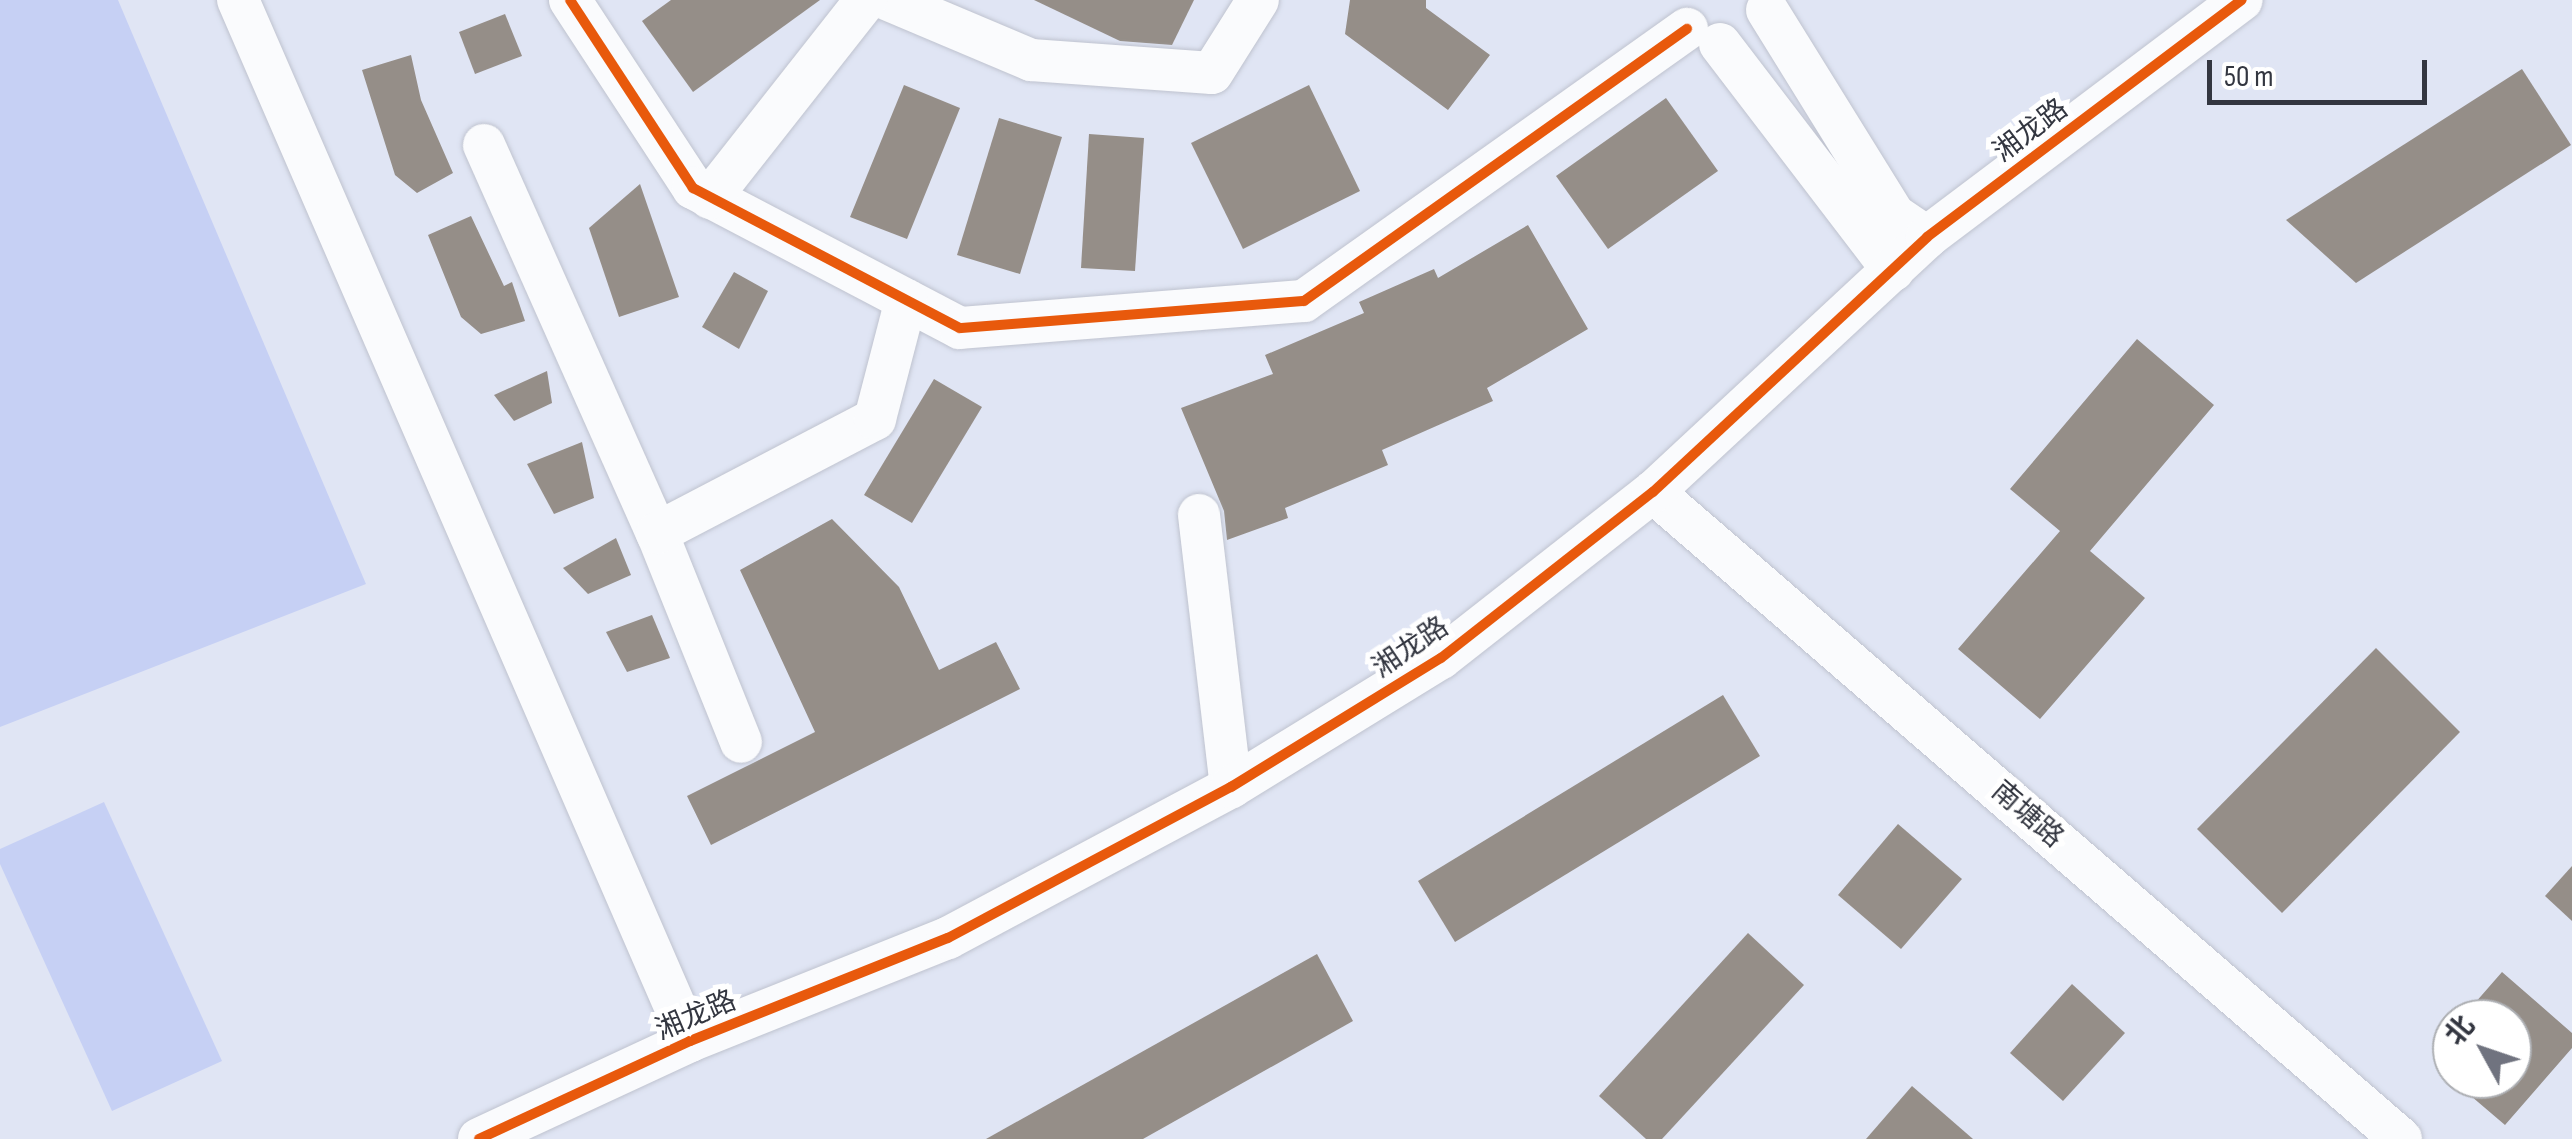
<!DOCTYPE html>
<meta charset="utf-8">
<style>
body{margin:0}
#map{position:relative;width:2572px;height:1139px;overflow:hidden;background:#e0e5f4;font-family:"Sofia Sans Condensed","Noto Sans SC",sans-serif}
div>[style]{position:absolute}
.green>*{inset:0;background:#c6d0f4}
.building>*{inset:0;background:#958e88}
.roads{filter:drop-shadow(0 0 2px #bfc3cf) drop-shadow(0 0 2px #bfc3cf)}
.minor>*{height:42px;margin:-21px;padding:0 21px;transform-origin:21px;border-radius:21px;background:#fafbfd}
.cycleway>*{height:10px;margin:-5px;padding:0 5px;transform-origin:5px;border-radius:5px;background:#e8590c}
span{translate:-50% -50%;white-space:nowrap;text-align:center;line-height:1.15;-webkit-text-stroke:10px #fff;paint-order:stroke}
.street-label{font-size:28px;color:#333640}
.north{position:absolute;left:2432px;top:999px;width:100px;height:100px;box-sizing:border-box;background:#fff;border:2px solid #adafb3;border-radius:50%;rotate:310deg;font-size:28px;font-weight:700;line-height:40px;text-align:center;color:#333640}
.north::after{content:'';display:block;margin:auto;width:35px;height:45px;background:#70737f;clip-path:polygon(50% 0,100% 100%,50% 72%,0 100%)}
.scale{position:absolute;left:2207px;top:60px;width:220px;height:45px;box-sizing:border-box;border:5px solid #333640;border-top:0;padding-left:12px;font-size:30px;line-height:35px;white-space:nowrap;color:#333640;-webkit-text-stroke:8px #fff;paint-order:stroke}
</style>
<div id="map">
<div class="green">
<div style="clip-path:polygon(0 0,118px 0,366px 584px,0 727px)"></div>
<div style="clip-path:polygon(104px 802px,222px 1061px,112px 1111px,0 864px,0 849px)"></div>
</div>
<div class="building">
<div style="clip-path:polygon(671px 0,820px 0,693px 92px,642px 21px)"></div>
<div style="clip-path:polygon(1034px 0,1194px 0,1172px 45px,1120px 41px)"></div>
<div style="clip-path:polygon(1350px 0,1426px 0,1426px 8px,1490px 55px,1448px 110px,1345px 34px)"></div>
<div style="clip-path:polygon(505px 14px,522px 56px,475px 74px,459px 32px)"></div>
<div style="clip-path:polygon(411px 55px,421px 100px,453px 173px,417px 193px,395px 175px,362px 70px)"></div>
<div style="clip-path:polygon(2522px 69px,2571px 145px,2356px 283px,2286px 220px)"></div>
<div style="clip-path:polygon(904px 85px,960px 108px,907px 239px,850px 217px)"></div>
<div style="clip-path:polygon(1309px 85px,1360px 191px,1243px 249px,1191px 143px)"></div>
<div style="clip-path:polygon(1666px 98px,1718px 171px,1608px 249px,1556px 176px)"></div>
<div style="clip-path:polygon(999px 118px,1062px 137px,1020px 274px,957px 255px)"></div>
<div style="clip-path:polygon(1089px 134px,1144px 138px,1135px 271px,1081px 268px)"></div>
<div style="clip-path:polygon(640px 184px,679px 297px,619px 317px,589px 228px)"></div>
<div style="clip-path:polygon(471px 216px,504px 286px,512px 282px,525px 321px,481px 334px,461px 317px,428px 235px)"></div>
<div style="clip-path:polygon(1528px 225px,1588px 329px,1487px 388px,1493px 401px,1382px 450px,1388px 465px,1285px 508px,1288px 518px,1227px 540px,1224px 511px,1181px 408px,1273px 374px,1265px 355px,1364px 313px,1359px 302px,1434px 269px,1438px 278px)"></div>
<div style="clip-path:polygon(734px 272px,768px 291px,739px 349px,702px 327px)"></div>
<div style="clip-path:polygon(2137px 339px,2214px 405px,2090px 551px,2145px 598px,2040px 719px,1958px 649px,2060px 531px,2010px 489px)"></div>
<div style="clip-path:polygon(547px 371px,552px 403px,514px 421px,494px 395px)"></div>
<div style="clip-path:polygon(934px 379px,982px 407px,912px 523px,864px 495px)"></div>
<div style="clip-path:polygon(582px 442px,594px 498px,554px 514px,527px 464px)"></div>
<div style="clip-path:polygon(832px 519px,899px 587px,939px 670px,996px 642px,1020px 689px,711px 845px,687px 796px,815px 732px,740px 570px)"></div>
<div style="clip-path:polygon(616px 538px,631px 575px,588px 594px,563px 568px)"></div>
<div style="clip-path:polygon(652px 615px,670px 658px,627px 672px,606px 632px)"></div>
<div style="clip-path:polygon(2376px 648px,2460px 732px,2282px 913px,2197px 829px)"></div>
<div style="clip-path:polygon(1723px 695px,1760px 756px,1455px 942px,1418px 881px)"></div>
<div style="clip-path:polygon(1898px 824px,1962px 879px,1901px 949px,1838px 895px)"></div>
<div style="clip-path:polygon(2572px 866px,2572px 921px,2545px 896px)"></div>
<div style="clip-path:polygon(1748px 933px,1804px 985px,1662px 1139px,1646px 1139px,1599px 1096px)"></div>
<div style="clip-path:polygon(1317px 954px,1353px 1021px,1143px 1139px,986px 1139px)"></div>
<div style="clip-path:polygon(2502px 972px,2572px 1033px,2572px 1048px,2505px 1125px,2451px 1079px,2512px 1079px,2512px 1019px,2461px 1019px)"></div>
<div style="clip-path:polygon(2072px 984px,2125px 1033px,2063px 1101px,2010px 1053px)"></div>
<div style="clip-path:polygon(1912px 1086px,1973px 1139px,1866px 1139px)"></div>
</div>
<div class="roads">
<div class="minor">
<div style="left:238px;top:0;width:1135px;rotate:66.53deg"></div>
<div style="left:570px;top:0;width:225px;rotate:56.8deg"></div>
<div style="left:693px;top:188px;width:301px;rotate:27.7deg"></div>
<div style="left:960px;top:328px;width:345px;rotate:-4.5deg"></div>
<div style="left:1304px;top:301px;width:470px;rotate:-35.4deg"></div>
<div style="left:889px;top:0;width:154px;rotate:22.9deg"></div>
<div style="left:1031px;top:60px;width:181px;rotate:4.1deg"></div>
<div style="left:1212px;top:73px;width:86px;rotate:-57.8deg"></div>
<div style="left:1767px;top:10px;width:241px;rotate:58.2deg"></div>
<div style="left:1894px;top:215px;width:40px;rotate:34deg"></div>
<div style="left:1720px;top:44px;width:285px;rotate:52.6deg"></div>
<div style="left:484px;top:145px;width:425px;rotate:66deg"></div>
<div style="left:657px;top:533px;width:225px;rotate:68.1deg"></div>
<div style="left:710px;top:198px;width:252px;rotate:-51.8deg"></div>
<div style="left:1653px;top:492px;width:989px;rotate:40.86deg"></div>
<div style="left:1199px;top:515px;width:274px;rotate:83.3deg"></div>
<div style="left:657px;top:533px;width:246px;rotate:-27.6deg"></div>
<div style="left:875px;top:419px;width:123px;rotate:-75.4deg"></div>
<div style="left:479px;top:1139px;width:233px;rotate:-24.9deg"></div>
<div style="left:690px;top:1041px;width:278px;rotate:-21.8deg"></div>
<div style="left:948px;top:938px;width:321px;rotate:-28.1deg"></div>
<div style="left:1231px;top:787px;width:246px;rotate:-31.6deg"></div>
<div style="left:1441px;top:658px;width:269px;rotate:-38.1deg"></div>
<div style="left:1653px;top:492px;width:374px;rotate:-42.9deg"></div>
<div style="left:1927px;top:237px;width:394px;rotate:-37deg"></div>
</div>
</div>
<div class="cycleway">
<div style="left:570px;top:0;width:225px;rotate:56.8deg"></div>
<div style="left:693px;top:188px;width:301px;rotate:27.7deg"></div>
<div style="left:960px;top:328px;width:345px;rotate:-4.5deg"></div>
<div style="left:1304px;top:301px;width:470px;rotate:-35.4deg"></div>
<div style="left:479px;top:1139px;width:233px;rotate:-24.9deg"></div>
<div style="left:690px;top:1041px;width:278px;rotate:-21.8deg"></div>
<div style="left:948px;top:938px;width:321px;rotate:-28.1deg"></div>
<div style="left:1231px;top:787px;width:246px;rotate:-31.6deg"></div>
<div style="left:1441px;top:658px;width:269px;rotate:-38.1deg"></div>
<div style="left:1653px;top:492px;width:374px;rotate:-42.9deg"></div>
<div style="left:1927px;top:237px;width:394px;rotate:-37deg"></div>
</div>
<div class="street-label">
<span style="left:2031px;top:131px;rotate:-37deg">湘龙路</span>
<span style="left:1411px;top:648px;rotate:-34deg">湘龙路</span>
<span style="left:2027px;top:815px;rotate:41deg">南塘路</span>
<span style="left:696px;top:1016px;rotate:-23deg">湘龙路</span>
</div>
<div class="north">北</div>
<div class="scale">50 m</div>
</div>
